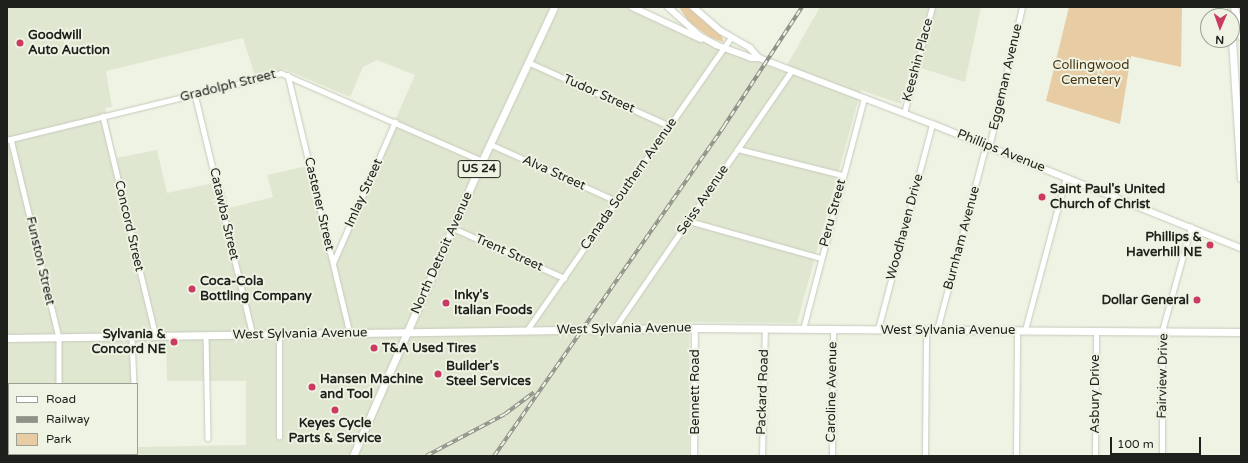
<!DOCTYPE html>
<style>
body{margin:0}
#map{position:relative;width:1248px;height:463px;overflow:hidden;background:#eef3e4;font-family:"Varela Round",sans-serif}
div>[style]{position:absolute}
.built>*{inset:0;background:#e0e7d1}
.green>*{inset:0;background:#e8cca3}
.roads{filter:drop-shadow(0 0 1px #c5cabc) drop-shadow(0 0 1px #c5cabc)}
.minor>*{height:4.5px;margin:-2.25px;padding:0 2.25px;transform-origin:2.25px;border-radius:2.25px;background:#fff}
.tertiary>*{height:6px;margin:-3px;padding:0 3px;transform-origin:3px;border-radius:3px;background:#fff}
.secondary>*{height:7px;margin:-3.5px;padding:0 3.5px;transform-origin:3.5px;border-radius:3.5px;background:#fff}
.primary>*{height:7px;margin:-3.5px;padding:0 3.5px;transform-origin:3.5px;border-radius:3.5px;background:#fff}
.rail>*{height:3.5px;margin-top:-1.75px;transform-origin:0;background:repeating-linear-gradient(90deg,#eef3e4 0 6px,#8e9288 0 12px);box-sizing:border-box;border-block:1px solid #8e9288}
.dots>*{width:11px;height:11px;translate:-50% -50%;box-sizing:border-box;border:2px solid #eef3e4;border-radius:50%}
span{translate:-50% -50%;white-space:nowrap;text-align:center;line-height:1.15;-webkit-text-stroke:4px #eef3e4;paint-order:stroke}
.shield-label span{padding:1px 3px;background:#eef3e4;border:1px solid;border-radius:3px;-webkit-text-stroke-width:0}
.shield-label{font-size:12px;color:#1e201b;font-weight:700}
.poi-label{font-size:13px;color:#1e201b;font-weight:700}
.left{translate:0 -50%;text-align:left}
.right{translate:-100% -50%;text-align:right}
.street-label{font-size:13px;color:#1e201b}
.park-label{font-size:13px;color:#48330f}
.frame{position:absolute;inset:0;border:8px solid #1e201b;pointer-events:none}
.legend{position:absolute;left:8px;top:383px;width:130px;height:72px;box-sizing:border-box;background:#eef3e4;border:1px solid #9b9f94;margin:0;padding:5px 7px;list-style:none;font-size:12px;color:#1e201b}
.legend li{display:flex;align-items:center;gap:8px;height:20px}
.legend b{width:20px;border:1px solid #9b9f94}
.north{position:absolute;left:1200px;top:8px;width:40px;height:40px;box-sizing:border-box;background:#eef3e4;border:1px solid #9b9f94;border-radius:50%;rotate:182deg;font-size:11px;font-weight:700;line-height:16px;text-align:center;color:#1e201b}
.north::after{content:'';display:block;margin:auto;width:14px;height:18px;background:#cb3b61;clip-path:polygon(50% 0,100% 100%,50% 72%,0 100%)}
.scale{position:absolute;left:1110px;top:437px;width:91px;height:18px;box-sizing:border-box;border:2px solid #1e201b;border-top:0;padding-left:5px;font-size:12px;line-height:14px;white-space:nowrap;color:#1e201b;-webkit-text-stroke:3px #eef3e4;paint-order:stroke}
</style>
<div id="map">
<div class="built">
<div style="clip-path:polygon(evenodd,7px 7px,625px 7px,783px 72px,820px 7px,981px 7px,965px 82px,911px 65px,901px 104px,861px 90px,797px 323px,689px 322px,689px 456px,7px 456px,7px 7px,243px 38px,255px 76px,284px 69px,350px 97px,363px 67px,377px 60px,415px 75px,333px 262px,308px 166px,267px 175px,273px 197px,229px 208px,222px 181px,167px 193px,157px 150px,116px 158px,105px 108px,112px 107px,106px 71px,243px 38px,7px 7px,166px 342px,167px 381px,246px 381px,246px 445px,137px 447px,137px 454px,9px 454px,9px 384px,132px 384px,132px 343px,166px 342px)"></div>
</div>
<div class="green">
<div style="clip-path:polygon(679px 7px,687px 7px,693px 11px,721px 35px,724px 42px,711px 38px,689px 22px)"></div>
<div style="clip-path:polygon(1069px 7px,1182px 7px,1181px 67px,1131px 56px,1120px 124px,1046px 101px)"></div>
</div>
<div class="roads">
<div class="minor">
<div style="left:528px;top:62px;width:156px;rotate:24.3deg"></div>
<div style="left:288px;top:75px;width:265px;rotate:76.5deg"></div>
<div style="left:195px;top:94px;width:248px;rotate:76.5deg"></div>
<div style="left:904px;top:113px;width:110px;rotate:-75.2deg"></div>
<div style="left:103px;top:116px;width:226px;rotate:76.5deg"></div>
<div style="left:11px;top:139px;width:205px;rotate:76.4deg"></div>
<div style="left:59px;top:338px;width:46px;rotate:90deg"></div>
<div style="left:7px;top:140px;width:282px;rotate:-13.7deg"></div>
<div style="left:281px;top:73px;width:219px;rotate:23.6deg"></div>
<div style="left:490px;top:144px;width:139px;rotate:24.2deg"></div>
<div style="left:989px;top:147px;width:144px;rotate:-76.7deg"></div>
<div style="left:738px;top:149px;width:107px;rotate:14deg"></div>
<div style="left:689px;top:221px;width:137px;rotate:15.7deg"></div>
<div style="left:453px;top:228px;width:122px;rotate:24.2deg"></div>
<div style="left:333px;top:263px;width:154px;rotate:-66.3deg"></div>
<div style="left:614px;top:329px;width:313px;rotate:-55.5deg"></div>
<div style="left:803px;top:329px;width:239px;rotate:-75.2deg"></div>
<div style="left:878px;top:329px;width:212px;rotate:-75.2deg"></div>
<div style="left:527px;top:330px;width:356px;rotate:-55.1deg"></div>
<div style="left:937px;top:330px;width:191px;rotate:-75.2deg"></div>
<div style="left:1025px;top:330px;width:158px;rotate:-75deg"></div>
<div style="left:206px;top:335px;width:103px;rotate:88.9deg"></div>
<div style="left:132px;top:337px;width:47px;rotate:87.6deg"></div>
<div style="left:279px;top:437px;width:103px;rotate:-90deg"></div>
<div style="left:762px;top:456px;width:128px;rotate:-88.7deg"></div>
<div style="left:832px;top:456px;width:127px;rotate:-89.5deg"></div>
<div style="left:925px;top:456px;width:126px;rotate:-89.5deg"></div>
<div style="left:1016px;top:456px;width:126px;rotate:-89.5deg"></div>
<div style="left:1095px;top:456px;width:125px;rotate:-89.5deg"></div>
<div style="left:1162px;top:456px;width:125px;rotate:-90deg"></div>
<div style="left:1162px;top:331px;width:108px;rotate:-74.4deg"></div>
</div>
<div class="tertiary">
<div style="left:632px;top:7px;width:76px;rotate:24.9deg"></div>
<div style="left:668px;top:7px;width:43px;rotate:42.2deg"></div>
<div style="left:700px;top:36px;width:18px;rotate:29deg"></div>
<div style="left:716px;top:45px;width:37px;rotate:20deg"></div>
<div style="left:751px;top:58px;width:8px"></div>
<div style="left:759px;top:58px;width:185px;rotate:20.9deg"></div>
<div style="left:932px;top:124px;width:333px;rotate:21.9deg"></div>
<div style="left:693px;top:7px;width:37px;rotate:41deg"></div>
<div style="left:721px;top:31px;width:34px;rotate:30deg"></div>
<div style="left:750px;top:48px;width:13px;rotate:48deg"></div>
<div style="left:694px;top:456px;width:128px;rotate:-89.6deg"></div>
</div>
<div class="secondary">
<div style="left:7px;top:338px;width:688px;rotate:-0.83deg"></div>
<div style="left:695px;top:328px;width:546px;rotate:0.42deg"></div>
</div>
<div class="primary">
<div style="left:1222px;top:7px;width:10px;rotate:66deg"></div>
<div style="left:1234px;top:7px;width:30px;rotate:76deg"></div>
<div style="left:1232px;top:40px;width:138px;rotate:86.3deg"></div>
<div style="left:353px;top:456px;width:322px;rotate:-66.4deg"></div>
<div style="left:482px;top:161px;width:170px;rotate:-64.9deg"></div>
</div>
</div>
<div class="rail">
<div style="left:426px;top:456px;width:89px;rotate:-28deg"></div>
<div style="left:505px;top:414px;width:36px;rotate:-37deg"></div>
<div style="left:494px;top:456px;width:402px;rotate:-55.1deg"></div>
<div style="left:724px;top:126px;width:142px;rotate:-56.8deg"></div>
</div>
<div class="dots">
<div style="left:20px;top:43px;background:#cb3b61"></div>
<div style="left:1042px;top:197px;background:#cb3b61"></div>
<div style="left:1210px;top:245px;background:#cb3b61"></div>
<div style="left:192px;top:289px;background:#cb3b61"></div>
<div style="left:1197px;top:300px;background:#cb3b61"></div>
<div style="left:446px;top:303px;background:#cb3b61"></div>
<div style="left:174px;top:342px;background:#cb3b61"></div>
<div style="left:374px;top:348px;background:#cb3b61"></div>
<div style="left:438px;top:374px;background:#cb3b61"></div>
<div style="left:312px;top:387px;background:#cb3b61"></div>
<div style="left:335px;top:410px;background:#cb3b61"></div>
</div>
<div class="shield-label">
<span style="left:479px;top:169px">US 24</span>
</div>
<div class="poi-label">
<span class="left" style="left:28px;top:43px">Goodwill<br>Auto Auction</span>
<span class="left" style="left:1050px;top:197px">Saint Paul's United<br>Church of Christ</span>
<span class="right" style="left:1202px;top:245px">Phillips &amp;<br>Haverhill NE</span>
<span class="left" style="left:200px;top:289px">Coca-Cola<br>Bottling Company</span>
<span class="left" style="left:454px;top:303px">Inky's<br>Italian Foods</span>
<span class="right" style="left:1189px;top:300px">Dollar General</span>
<span class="right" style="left:166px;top:342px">Sylvania &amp;<br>Concord NE</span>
<span class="left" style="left:382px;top:348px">T&amp;A Used Tires</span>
<span class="left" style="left:446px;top:374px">Builder's<br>Steel Services</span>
<span class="left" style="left:320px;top:387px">Hansen Machine<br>and Tool</span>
<span style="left:335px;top:431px">Keyes Cycle<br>Parts &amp; Service</span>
</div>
<div class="street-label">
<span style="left:918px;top:60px;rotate:-75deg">Keeshin Place</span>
<span style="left:1006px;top:77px;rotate:-77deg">Eggeman Avenue</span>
<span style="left:228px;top:86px;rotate:-14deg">Gradolph Street</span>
<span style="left:599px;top:94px;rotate:24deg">Tudor Street</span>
<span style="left:1001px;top:151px;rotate:22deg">Phillips Avenue</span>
<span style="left:554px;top:173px;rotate:24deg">Alva Street</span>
<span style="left:629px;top:184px;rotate:-55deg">Canada Southern Avenue</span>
<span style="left:364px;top:193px;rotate:-66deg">Imlay Street</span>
<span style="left:703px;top:200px;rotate:-56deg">Seiss Avenue</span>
<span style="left:319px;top:204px;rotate:77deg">Castener Street</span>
<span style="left:833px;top:213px;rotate:-75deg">Peru Street</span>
<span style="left:224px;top:214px;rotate:77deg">Catawba Street</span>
<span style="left:129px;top:226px;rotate:77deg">Concord Street</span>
<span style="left:905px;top:227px;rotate:-75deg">Woodhaven Drive</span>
<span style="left:962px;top:238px;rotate:-75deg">Burnham Avenue</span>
<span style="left:442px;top:253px;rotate:-66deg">North Detroit Avenue</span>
<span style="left:509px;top:253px;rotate:24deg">Trent Street</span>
<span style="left:40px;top:261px;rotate:77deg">Funston Street</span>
<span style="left:624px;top:329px;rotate:-1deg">West Sylvania Avenue</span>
<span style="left:948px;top:330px">West Sylvania Avenue</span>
<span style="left:300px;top:334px;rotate:-1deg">West Sylvania Avenue</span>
<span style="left:1163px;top:376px;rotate:-89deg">Fairview Drive</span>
<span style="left:695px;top:392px;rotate:-90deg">Bennett Road</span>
<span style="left:763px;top:392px;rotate:-88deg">Packard Road</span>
<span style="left:832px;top:392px;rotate:-89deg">Caroline Avenue</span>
<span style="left:1095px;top:394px;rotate:-90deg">Asbury Drive</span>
</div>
<div class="park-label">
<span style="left:1091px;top:73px">Collingwood<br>Cemetery</span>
</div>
<div class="frame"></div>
<ul class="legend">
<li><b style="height:5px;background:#fff"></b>Road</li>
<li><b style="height:5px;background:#8e9288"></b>Railway</li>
<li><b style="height:11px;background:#e8cca3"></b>Park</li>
</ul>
<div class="north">N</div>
<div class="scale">100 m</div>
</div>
